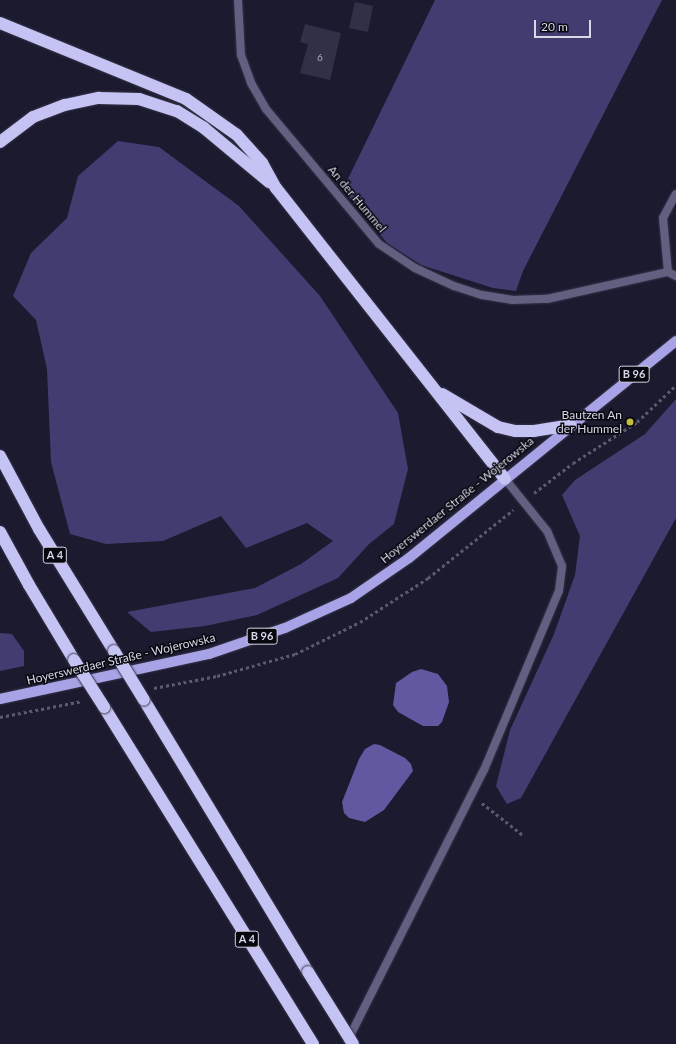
<!DOCTYPE html>
<meta charset="utf-8">
<style>
body{margin:0}
#map{position:relative;width:676px;height:1044px;overflow:hidden;background:#1c1a2f;font-family:Lato,sans-serif}
div>[style]{position:absolute}
.green>*{inset:0;background:#423c71}
.water>*{inset:0;background:#6058a0}
.building>*{inset:0;background:#313046}
.path>*{height:2.5px;margin-top:-1.25px;transform-origin:0;background:repeating-linear-gradient(90deg,#5c5b6e 0 3px,transparent 0 6px)}
.roads{filter:drop-shadow(0 0 1px #363449) drop-shadow(0 0 1px #363449)}
.service>*{height:8px;margin:-4px;padding:0 4px;transform-origin:4px;border-radius:4px;background:#616080}
.minor>*{height:8px;margin:-4px;padding:0 4px;transform-origin:4px;border-radius:4px;background:#616080}
.primary>*{height:10px;margin:-5px;padding:0 5px;transform-origin:5px;border-radius:5px;background:#a7a3e6}
.motorway>*{height:12px;margin:-6px;padding:0 6px;transform-origin:6px;border-radius:6px;background:#c4c3f3}
.bridges{filter:drop-shadow(0 0 1px #363449) drop-shadow(0 0 1px #363449)}
.motorway-bridge>*{height:12px;margin:-6px;padding:0 6px;transform-origin:6px;border-radius:6px;background:#c4c3f3}
.dots>*{width:11px;height:11px;translate:-50% -50%;box-sizing:border-box;border:2px solid #07070f;border-radius:50%}
span{translate:-50% -50%;white-space:nowrap;text-align:center;line-height:1.15;-webkit-text-stroke:3px #07070f;paint-order:stroke}
.number-label{font-size:10px;color:#aeadbe}
.number-label span{-webkit-text-stroke-width:0}
.shield-label span{padding:1px 3px;background:#07070f;border:1px solid;border-radius:3px;-webkit-text-stroke-width:0}
.shield-label{font-size:11px;color:#d8d7e6;font-weight:700}
.street-label{font-size:12px;color:#d8d7e6}
.poi-label{font-size:12px;color:#d8d7e6}
.right{translate:-100% -50%;text-align:right}
.scale{position:absolute;left:534px;top:20px;width:57px;height:18px;box-sizing:border-box;border:2px solid #d8d7e6;border-top:0;padding-left:5px;font-size:12px;line-height:14px;white-space:nowrap;color:#d8d7e6;-webkit-text-stroke:3px #07070f;paint-order:stroke}
</style>
<div id="map">
<div class="green">
<div style="clip-path:polygon(435px 0,662px 0,523px 271px,516px 291px,493px 288px,421px 265px,387px 243px,343px 189px)"></div>
<div style="clip-path:polygon(118px 141px,159px 147px,239px 206px,320px 296px,398px 413px,408px 469px,394px 524px,369px 544px,338px 578px,257px 615px,205px 626px,151px 632px,127px 612px,255px 588px,301px 564px,333px 541px,307px 523px,246px 548px,221px 516px,163px 541px,106px 544px,70px 534px,51px 462px,47px 369px,36px 320px,13px 296px,31px 253px,67px 218px,78px 176px)"></div>
<div style="clip-path:polygon(676px 399px,676px 518px,521px 798px,507px 804px,496px 786px,510px 730px,554px 634px,575px 575px,580px 536px,562px 495px,575px 480px,645px 434px)"></div>
<div style="clip-path:polygon(0 633px,12px 634px,24px 651px,24px 666px,0 671px)"></div>
</div>
<div class="water">
<div style="clip-path:polygon(421px 669px,438px 674px,447px 686px,449px 702px,442px 722px,438px 726px,423px 726px,398px 712px,393px 705px,396px 683px,412px 672px)"></div>
<div style="clip-path:polygon(374px 744px,380px 745px,405px 758px,411px 764px,413px 771px,384px 810px,365px 822px,349px 818px,344px 813px,342px 802px,359px 759px,365px 749px)"></div>
</div>
<div class="building">
<div style="clip-path:polygon(355px 2px,373px 6px,368px 32px,349px 28px)"></div>
<div style="clip-path:polygon(305px 24px,341px 33px,330px 80px,300px 73px,308px 44px,300px 42px)"></div>
</div>
<div class="path">
<div style="left:534px;top:493px;width:49px;rotate:-37.6deg"></div>
<div style="left:573px;top:463px;width:76px;rotate:-32.6deg"></div>
<div style="left:637px;top:422px;width:54px;rotate:-43.5deg"></div>
<div style="left:154px;top:688px;width:64px;rotate:-10.8deg"></div>
<div style="left:217px;top:676px;width:81px;rotate:-15.8deg"></div>
<div style="left:295px;top:654px;width:72px;rotate:-26.2deg"></div>
<div style="left:360px;top:622px;width:81px;rotate:-32.9deg"></div>
<div style="left:428px;top:578px;width:109px;rotate:-38.7deg"></div>
<div style="left:0;top:717px;width:84px;rotate:-11deg"></div>
<div style="left:482px;top:803px;width:52px;rotate:38deg"></div>
</div>
<div class="roads">
<div class="service">
<div style="left:668px;top:272px;width:54px;rotate:-95.3deg"></div>
<div style="left:663px;top:218px;width:27px;rotate:-62deg"></div>
<div style="left:348px;top:1040px;width:302px;rotate:-63.3deg"></div>
<div style="left:484px;top:770px;width:194px;rotate:-67.3deg"></div>
<div style="left:559px;top:591px;width:25px;rotate:-83deg"></div>
<div style="left:562px;top:566px;width:38px;rotate:-113deg"></div>
<div style="left:547px;top:531px;width:67px;rotate:-128.9deg"></div>
</div>
<div class="minor">
<div style="left:238px;top:0;width:55px;rotate:86.9deg"></div>
<div style="left:241px;top:55px;width:30px;rotate:70deg"></div>
<div style="left:251px;top:83px;width:30px;rotate:60deg"></div>
<div style="left:266px;top:109px;width:176px;rotate:50.1deg"></div>
<div style="left:379px;top:244px;width:43px;rotate:33.7deg"></div>
<div style="left:415px;top:268px;width:43px;rotate:24.8deg"></div>
<div style="left:454px;top:286px;width:29px;rotate:18deg"></div>
<div style="left:482px;top:295px;width:30px;rotate:9deg"></div>
<div style="left:512px;top:300px;width:35px;rotate:-2deg"></div>
<div style="left:547px;top:299px;width:124px;rotate:-12.6deg"></div>
<div style="left:668px;top:272px;width:9px;rotate:27deg"></div>
</div>
<div class="primary">
<div style="left:0;top:699px;width:214px;rotate:-12.2deg"></div>
<div style="left:209px;top:654px;width:80px;rotate:-18.9deg"></div>
<div style="left:285px;top:628px;width:72px;rotate:-24.4deg"></div>
<div style="left:351px;top:598px;width:70px;rotate:-34.6deg"></div>
<div style="left:409px;top:558px;width:344px;rotate:-39.1deg"></div>
</div>
<div class="motorway">
<div style="left:0;top:23px;width:201px;rotate:22.2deg"></div>
<div style="left:186px;top:99px;width:62px;rotate:35.2deg"></div>
<div style="left:237px;top:135px;width:38px;rotate:48deg"></div>
<div style="left:262px;top:163px;width:29px;rotate:61deg"></div>
<div style="left:276px;top:188px;width:370px;rotate:51.8deg"></div>
<div style="left:0;top:142px;width:41px;rotate:-37.1deg"></div>
<div style="left:33px;top:117px;width:34px;rotate:-21deg"></div>
<div style="left:65px;top:105px;width:35px;rotate:-12deg"></div>
<div style="left:99px;top:98px;width:40px;rotate:1.4deg"></div>
<div style="left:139px;top:99px;width:40px;rotate:18deg"></div>
<div style="left:177px;top:111px;width:32px;rotate:32deg"></div>
<div style="left:204px;top:128px;width:85px;rotate:39.7deg"></div>
<div style="left:442px;top:394px;width:65px;rotate:30.5deg"></div>
<div style="left:498px;top:427px;width:18px;rotate:13deg"></div>
<div style="left:516px;top:431px;width:18px"></div>
<div style="left:534px;top:431px;width:37px;rotate:-9deg"></div>
<div style="left:0;top:456px;width:83px;rotate:61.9deg"></div>
<div style="left:39px;top:529px;width:143px;rotate:58.4deg"></div>
<div style="left:0;top:532px;width:60px;rotate:61.3deg"></div>
<div style="left:29px;top:585px;width:87px;rotate:59deg"></div>
<div style="left:144px;top:700px;width:318px;rotate:58.9deg"></div>
<div style="left:104px;top:707px;width:397px;rotate:58.2deg"></div>
</div>
</div>
<div class="bridges">
<div class="motorway-bridge">
<div style="left:114px;top:651px;width:57px;rotate:58.5deg"></div>
<div style="left:74px;top:660px;width:56px;rotate:57.4deg"></div>
<div style="left:308px;top:972px;width:85px;rotate:58deg"></div>
</div>
</div>
<div class="dots">
<div style="left:630px;top:422px;background:#c3bd3e"></div>
</div>
<div class="number-label">
<span style="left:320px;top:58px">6</span>
</div>
<div class="shield-label">
<span style="left:634px;top:374px">B 96</span>
<span style="left:55px;top:555px">A 4</span>
<span style="left:262px;top:636px">B 96</span>
<span style="left:247px;top:939px">A 4</span>
</div>
<div class="street-label">
<span style="left:357px;top:199px;rotate:50deg">An der Hummel</span>
<span style="left:457px;top:500px;rotate:-39deg">Hoyerswerdaer Straße - Wojerowska</span>
<span style="left:121px;top:659px;rotate:-13deg">Hoyerswerdaer Straße - Wojerowska</span>
</div>
<div class="poi-label">
<span class="right" style="left:622px;top:422px">Bautzen An<br>der Hummel</span>
</div>
<div class="scale">20 m</div>
</div>
